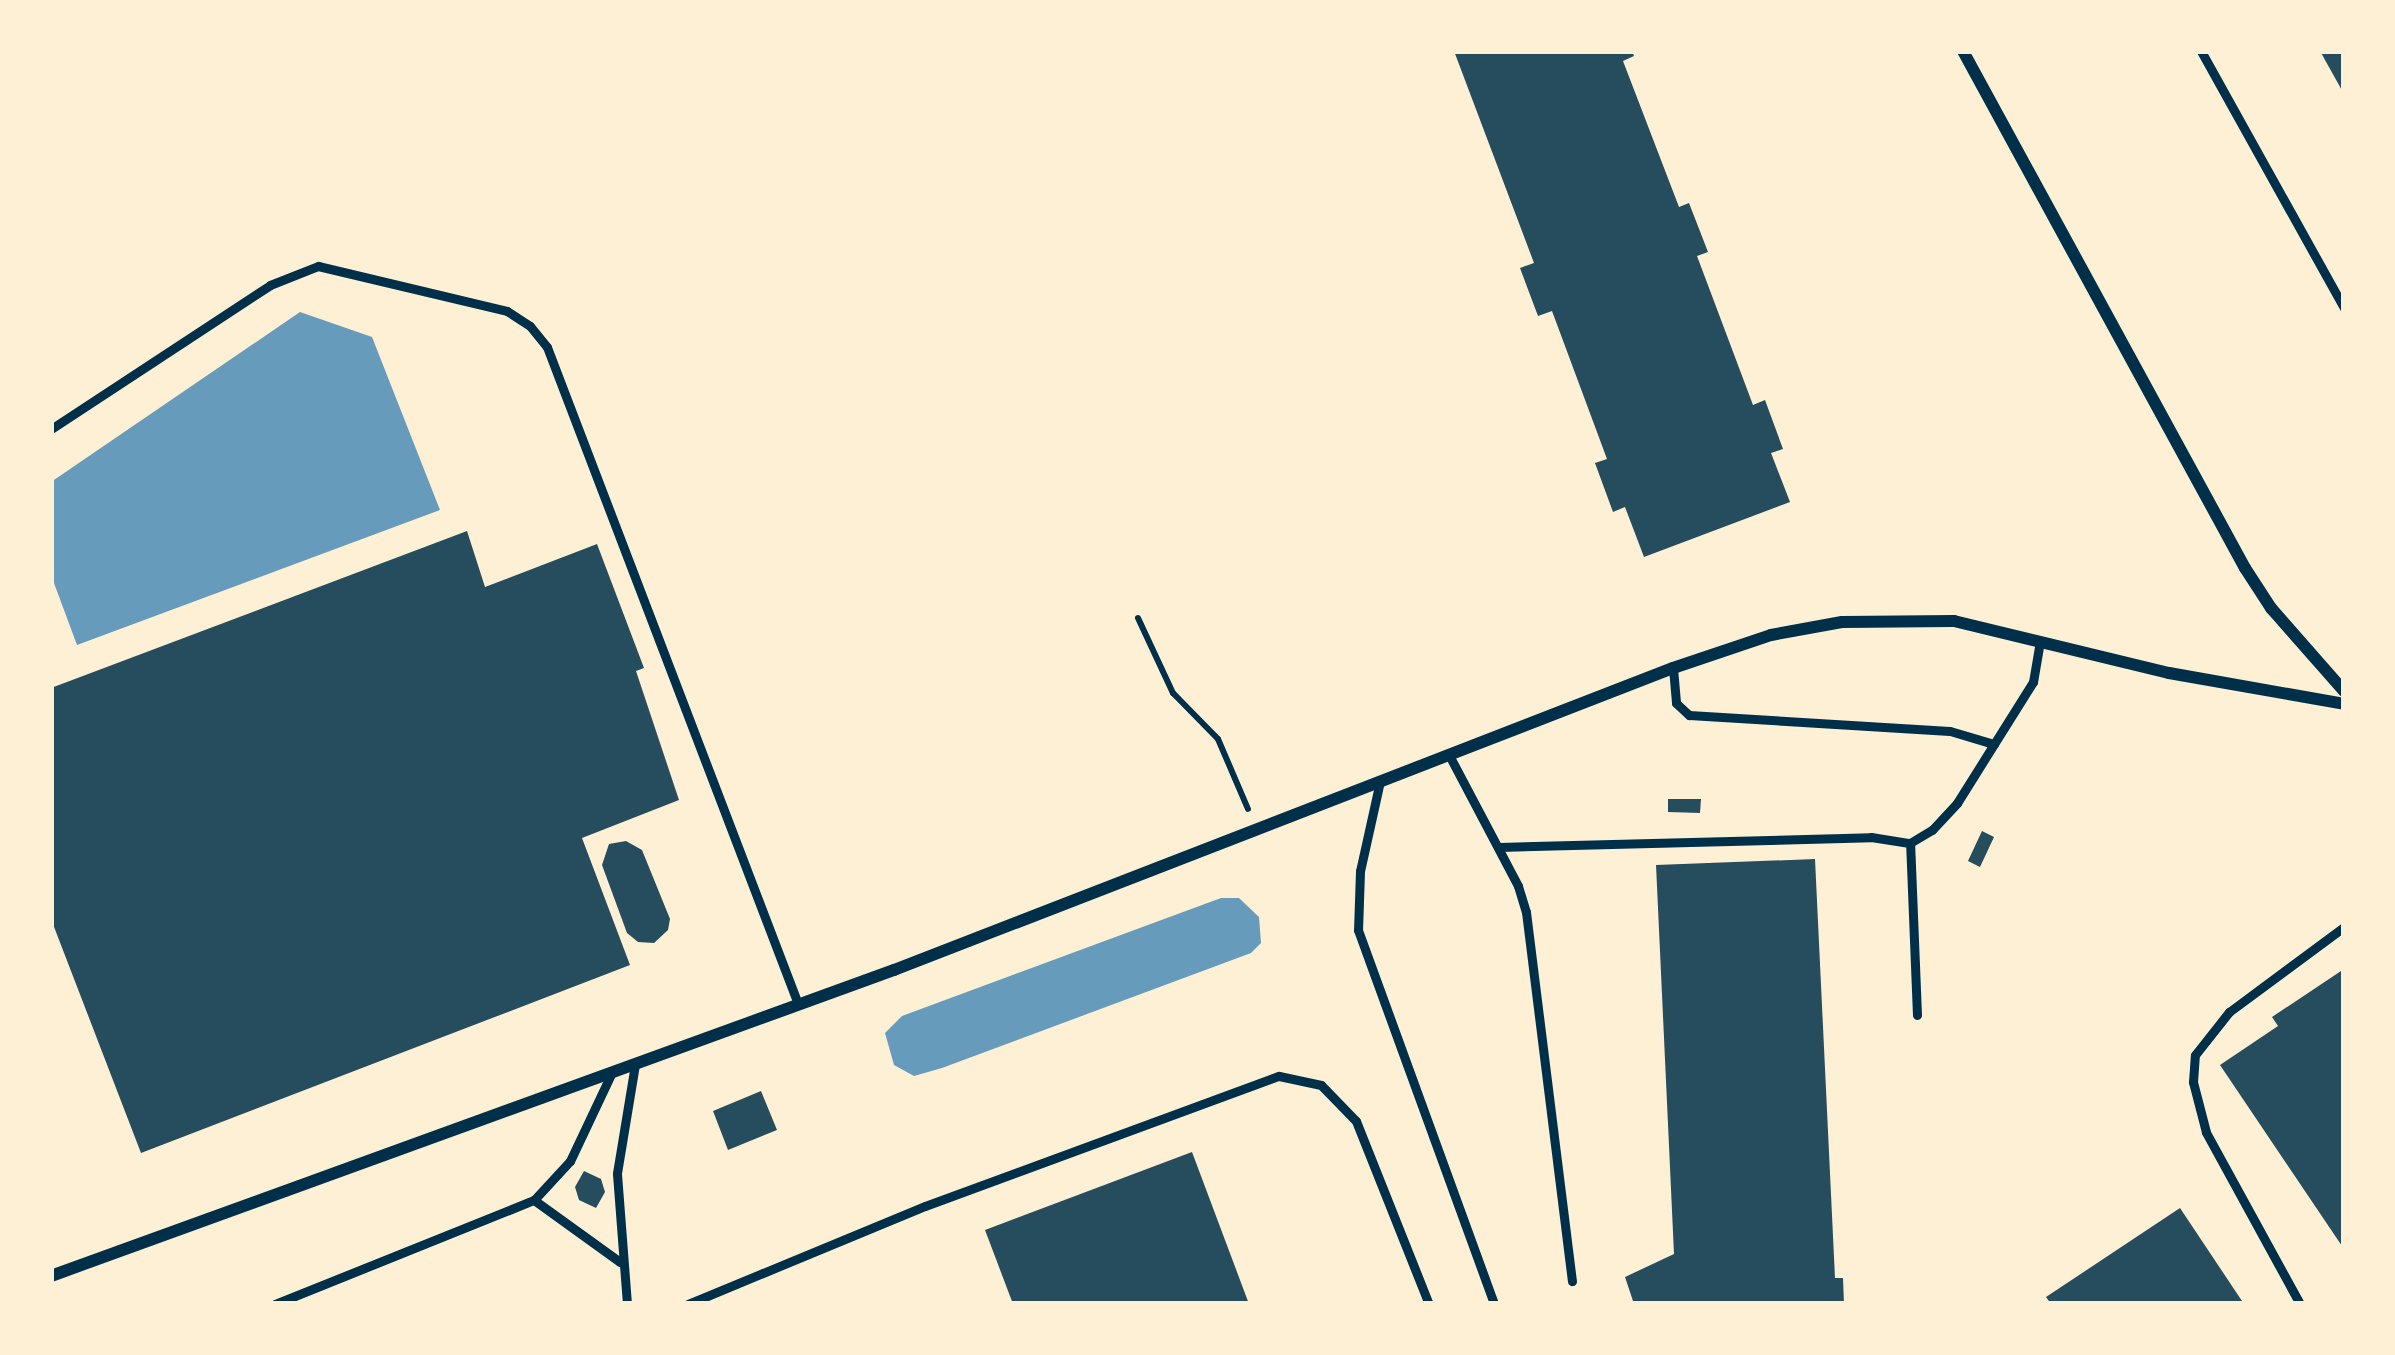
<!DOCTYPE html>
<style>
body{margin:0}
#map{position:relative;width:2395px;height:1355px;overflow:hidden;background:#fdf0d5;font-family:"Open Sans",sans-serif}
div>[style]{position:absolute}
.water>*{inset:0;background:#669bbc}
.building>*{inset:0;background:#264d5e}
.path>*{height:6px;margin:-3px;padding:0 3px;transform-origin:3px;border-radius:3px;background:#003049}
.service>*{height:9px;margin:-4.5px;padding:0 4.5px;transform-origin:4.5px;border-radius:4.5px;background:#003049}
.minor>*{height:12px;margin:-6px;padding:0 6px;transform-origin:6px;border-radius:6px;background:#003049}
span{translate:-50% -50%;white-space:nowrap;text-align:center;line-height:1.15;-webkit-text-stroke:12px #fdf0d5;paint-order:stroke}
.frame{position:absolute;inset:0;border:54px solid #fdf0d5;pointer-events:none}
</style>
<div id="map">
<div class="water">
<div style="clip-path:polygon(300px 312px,372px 337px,440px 510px,77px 645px,51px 575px,51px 482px)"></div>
<div style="clip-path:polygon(1221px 898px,1239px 898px,1259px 917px,1261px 943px,1251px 953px,942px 1068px,914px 1076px,894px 1065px,885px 1033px,902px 1016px)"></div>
</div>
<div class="building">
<div style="clip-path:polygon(1454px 51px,1632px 51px,1634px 56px,1623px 61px,1679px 207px,1689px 203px,1708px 252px,1697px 256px,1753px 405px,1765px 400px,1783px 449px,1771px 453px,1790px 502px,1644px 557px,1625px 507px,1613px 512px,1595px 463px,1607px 459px,1552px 311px,1538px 316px,1520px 268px,1534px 263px)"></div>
<div style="clip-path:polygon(2320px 51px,2344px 51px,2344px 94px)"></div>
<div style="clip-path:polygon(467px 531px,485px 587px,597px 544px,644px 668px,636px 671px,679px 800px,582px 838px,630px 965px,141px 1153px,51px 919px,51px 688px)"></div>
<div style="clip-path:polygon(1668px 799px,1701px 799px,1700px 813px,1668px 812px)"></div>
<div style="clip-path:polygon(1982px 831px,1994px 837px,1980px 867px,1968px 861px)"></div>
<div style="clip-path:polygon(626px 841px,642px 850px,670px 919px,668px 930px,654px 943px,638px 942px,627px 933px,602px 865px,609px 844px)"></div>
<div style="clip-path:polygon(1815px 859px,1835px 1278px,1843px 1278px,1844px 1304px,1634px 1304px,1625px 1277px,1674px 1254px,1656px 865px)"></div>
<div style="clip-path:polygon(2344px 969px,2344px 1249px,2220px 1065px,2278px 1026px,2272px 1017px)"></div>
<div style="clip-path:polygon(761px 1091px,777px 1130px,728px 1150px,713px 1111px)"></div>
<div style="clip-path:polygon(1192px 1152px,1249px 1304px,1013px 1304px,985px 1230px)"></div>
<div style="clip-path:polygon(584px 1171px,601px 1179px,605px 1192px,596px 1208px,579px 1200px,575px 1187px)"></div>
<div style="clip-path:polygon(2180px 1208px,2244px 1304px,2051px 1304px,2046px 1297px)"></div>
</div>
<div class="path">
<div style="left:1138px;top:618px;width:83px;rotate:65deg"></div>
<div style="left:1173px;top:693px;width:64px;rotate:45.6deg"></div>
<div style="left:1218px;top:739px;width:76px;rotate:66.8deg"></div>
</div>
<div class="service">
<div style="left:2201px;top:51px;width:294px;rotate:60.9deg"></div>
<div style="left:51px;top:429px;width:262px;rotate:-33.3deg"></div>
<div style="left:270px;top:285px;width:52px;rotate:-21.6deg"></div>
<div style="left:318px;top:266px;width:194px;rotate:13.4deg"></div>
<div style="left:507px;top:311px;width:27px;rotate:33deg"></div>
<div style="left:530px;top:326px;width:27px;rotate:51deg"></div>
<div style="left:547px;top:347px;width:703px;rotate:69.09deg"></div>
<div style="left:1673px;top:668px;width:35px;rotate:85deg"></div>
<div style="left:1676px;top:703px;width:18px;rotate:43deg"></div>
<div style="left:1689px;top:715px;width:261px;rotate:3.5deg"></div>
<div style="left:1950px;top:731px;width:46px;rotate:16.5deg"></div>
<div style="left:1449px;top:755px;width:148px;rotate:62.2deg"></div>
<div style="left:1518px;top:886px;width:27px;rotate:73deg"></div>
<div style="left:1526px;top:912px;width:372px;rotate:82.9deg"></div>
<div style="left:1380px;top:781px;width:92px;rotate:102.5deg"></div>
<div style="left:1360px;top:871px;width:59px;rotate:91.9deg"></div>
<div style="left:1358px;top:930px;width:398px;rotate:70deg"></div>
<div style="left:1499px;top:847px;width:372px;rotate:-1.5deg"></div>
<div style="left:1871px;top:837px;width:39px;rotate:9deg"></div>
<div style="left:1917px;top:1015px;width:172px;rotate:-92.3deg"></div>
<div style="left:1910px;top:843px;width:26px;rotate:-31deg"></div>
<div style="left:1932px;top:830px;width:37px;rotate:-47deg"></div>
<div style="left:1957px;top:803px;width:143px;rotate:-57.9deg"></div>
<div style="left:2033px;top:682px;width:42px;rotate:-80.3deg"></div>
<div style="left:534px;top:1200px;width:106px;rotate:35.8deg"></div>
<div style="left:275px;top:1304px;width:279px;rotate:-21.9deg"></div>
<div style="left:534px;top:1200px;width:53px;rotate:-47.3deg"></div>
<div style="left:570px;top:1161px;width:98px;rotate:-64.7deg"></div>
<div style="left:627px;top:1304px;width:131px;rotate:-94.4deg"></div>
<div style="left:617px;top:1173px;width:110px;rotate:-80.6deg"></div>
<div style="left:688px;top:1304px;width:256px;rotate:-22.5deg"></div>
<div style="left:925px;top:1206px;width:377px;rotate:-20.2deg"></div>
<div style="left:1279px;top:1076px;width:43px;rotate:12.1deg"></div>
<div style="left:1321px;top:1085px;width:50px;rotate:45.8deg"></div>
<div style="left:1356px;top:1121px;width:197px;rotate:68.3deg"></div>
<div style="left:2300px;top:1304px;width:196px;rotate:-118.7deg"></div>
<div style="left:2206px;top:1132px;width:52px;rotate:-104.6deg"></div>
<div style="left:2193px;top:1082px;width:27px;rotate:-86deg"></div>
<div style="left:2195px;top:1055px;width:55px;rotate:-51.7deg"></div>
<div style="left:2229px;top:1012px;width:143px;rotate:-36.5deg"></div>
</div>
<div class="minor">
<div style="left:1963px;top:51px;width:589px;rotate:61.39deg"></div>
<div style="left:2245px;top:568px;width:48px;rotate:57deg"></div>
<div style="left:2271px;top:608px;width:111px;rotate:48.7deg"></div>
<div style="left:51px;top:1276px;width:897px;rotate:-19.95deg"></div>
<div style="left:894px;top:970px;width:835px;rotate:-21.19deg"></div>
<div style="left:1673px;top:668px;width:103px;rotate:-18.6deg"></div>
<div style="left:1771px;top:635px;width:72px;rotate:-10.4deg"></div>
<div style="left:1842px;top:622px;width:112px;rotate:-0.5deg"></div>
<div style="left:1954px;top:621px;width:221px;rotate:13.6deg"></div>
<div style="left:2169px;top:673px;width:178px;rotate:10deg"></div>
</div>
<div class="frame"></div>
</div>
